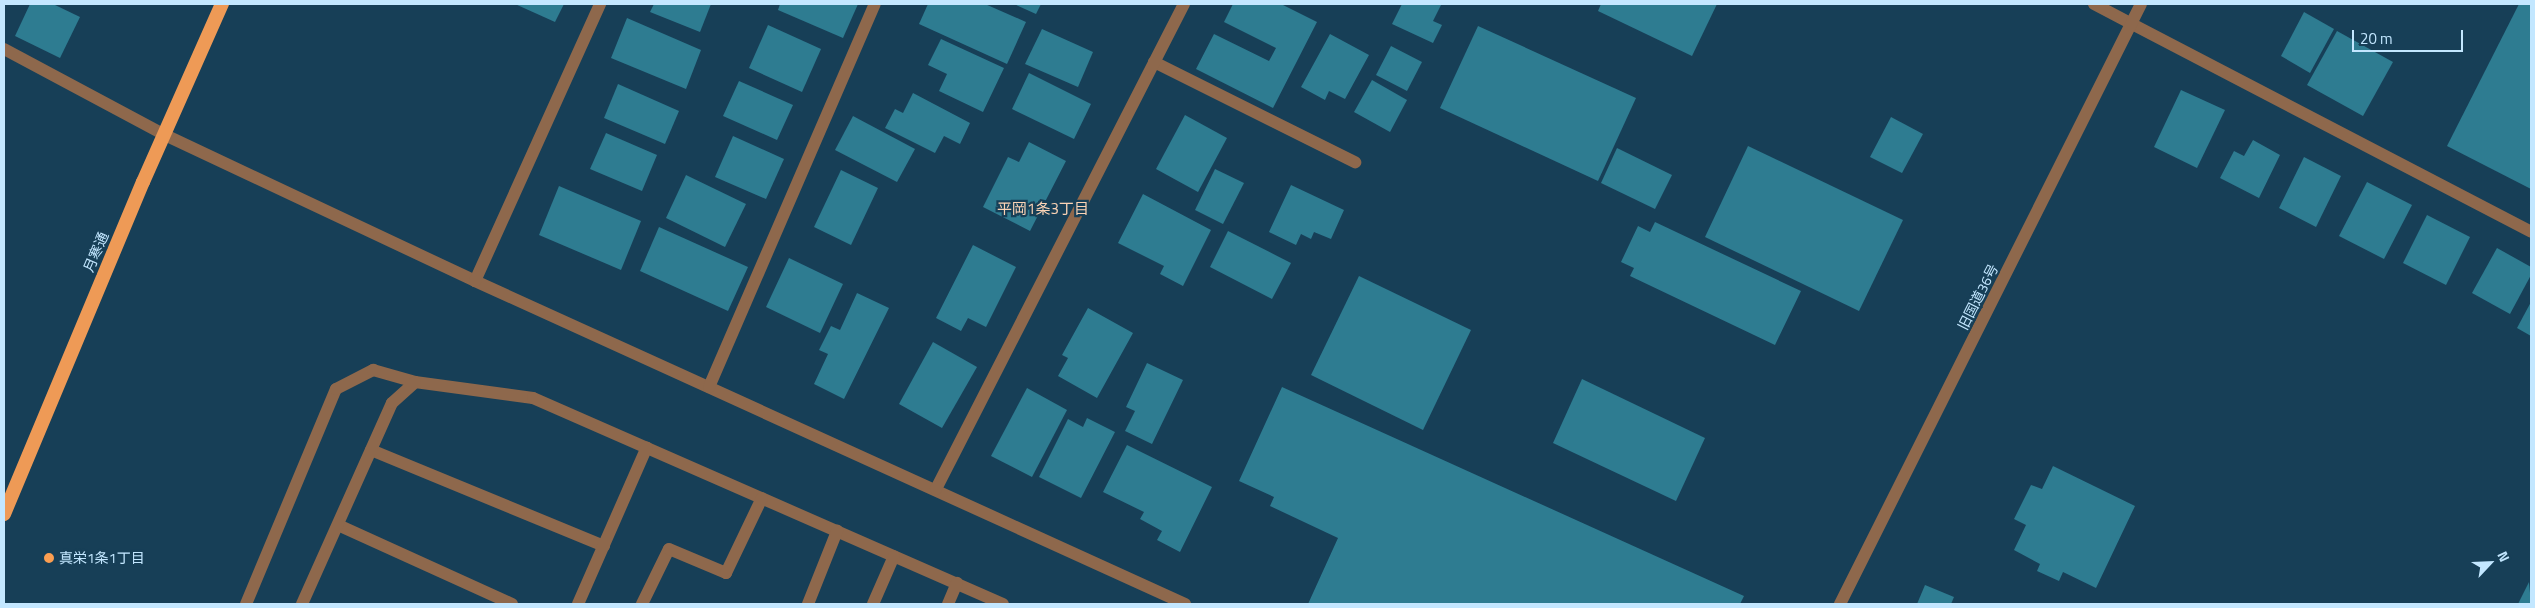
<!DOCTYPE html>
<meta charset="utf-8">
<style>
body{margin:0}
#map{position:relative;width:2535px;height:608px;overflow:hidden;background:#173f57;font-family:"Titillium Web","Noto Sans JP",sans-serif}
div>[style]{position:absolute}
.building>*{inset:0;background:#2e7c91}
.service>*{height:12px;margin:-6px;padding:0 6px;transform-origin:6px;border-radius:6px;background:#8e684c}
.minor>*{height:12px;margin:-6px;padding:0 6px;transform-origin:6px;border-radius:6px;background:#8e684c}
.tertiary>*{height:12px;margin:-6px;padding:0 6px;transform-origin:6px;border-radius:6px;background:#8e684c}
.trunk>*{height:14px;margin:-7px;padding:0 7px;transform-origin:7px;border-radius:7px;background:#ee9a56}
.dots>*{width:14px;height:14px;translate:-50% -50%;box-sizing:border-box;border:2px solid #173f57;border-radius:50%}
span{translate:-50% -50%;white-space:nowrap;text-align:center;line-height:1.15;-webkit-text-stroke:4.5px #173f57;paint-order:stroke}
.street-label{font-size:14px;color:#c3e7ff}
.poi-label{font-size:14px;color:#c3e7ff}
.left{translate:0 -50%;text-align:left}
.neighbourhood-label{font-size:15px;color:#fbd3b5}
.frame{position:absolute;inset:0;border:5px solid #c3e7ff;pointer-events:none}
.north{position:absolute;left:2465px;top:538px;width:50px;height:50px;-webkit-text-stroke:4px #173f57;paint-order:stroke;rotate:65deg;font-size:14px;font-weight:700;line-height:20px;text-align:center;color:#c3e7ff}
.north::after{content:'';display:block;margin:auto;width:18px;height:22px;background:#c3e7ff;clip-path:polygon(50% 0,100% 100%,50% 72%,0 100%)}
.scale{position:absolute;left:2352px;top:30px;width:111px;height:22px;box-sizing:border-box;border:2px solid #c3e7ff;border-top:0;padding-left:6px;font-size:15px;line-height:18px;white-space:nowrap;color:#c3e7ff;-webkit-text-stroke:4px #173f57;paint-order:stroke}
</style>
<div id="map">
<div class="building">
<div style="clip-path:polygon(30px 4px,53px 4px,80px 17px,60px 58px,15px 36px)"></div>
<div style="clip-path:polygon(515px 4px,564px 4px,555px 22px)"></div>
<div style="clip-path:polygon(654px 4px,711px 4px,700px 32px,650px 12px)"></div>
<div style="clip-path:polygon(780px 4px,858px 4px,843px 38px,778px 10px)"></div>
<div style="clip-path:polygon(928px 4px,985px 4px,1026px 22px,1007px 64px,919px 24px)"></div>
<div style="clip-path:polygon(1014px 4px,1041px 4px,1036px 14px)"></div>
<div style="clip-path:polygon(1233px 4px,1281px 4px,1317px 22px,1273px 108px,1196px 69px,1214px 34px,1269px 61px,1276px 48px,1224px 22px)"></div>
<div style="clip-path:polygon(1402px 4px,1441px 5px,1433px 21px,1442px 25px,1433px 43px,1392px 24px)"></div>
<div style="clip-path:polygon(1601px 4px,1717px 4px,1692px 56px,1598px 11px)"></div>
<div style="clip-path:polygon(2519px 4px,2531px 4px,2531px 189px,2447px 146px)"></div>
<div style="clip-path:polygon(2304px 12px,2334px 29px,2310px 73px,2281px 56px)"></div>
<div style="clip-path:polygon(627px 18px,701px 50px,686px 89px,611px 58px)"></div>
<div style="clip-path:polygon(768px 25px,821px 49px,802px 92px,749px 68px)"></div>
<div style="clip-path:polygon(1478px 26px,1636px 98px,1598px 181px,1440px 108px)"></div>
<div style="clip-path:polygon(1042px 29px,1093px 52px,1078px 87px,1025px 64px)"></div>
<div style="clip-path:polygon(2337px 31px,2393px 62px,2363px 116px,2307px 85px)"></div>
<div style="clip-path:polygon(1330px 34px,1369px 55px,1345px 99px,1329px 91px,1325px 100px,1301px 87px)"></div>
<div style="clip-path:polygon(941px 39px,1004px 68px,983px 112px,939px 91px,947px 74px,928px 65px)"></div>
<div style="clip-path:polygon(1391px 46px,1422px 62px,1407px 91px,1376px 75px)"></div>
<div style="clip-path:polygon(1029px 73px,1091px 104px,1074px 139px,1012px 109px)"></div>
<div style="clip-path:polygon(1372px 80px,1407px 100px,1390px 132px,1354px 112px)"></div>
<div style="clip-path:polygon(739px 81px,793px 105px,777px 140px,723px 116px)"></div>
<div style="clip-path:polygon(618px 84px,679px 111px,665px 144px,604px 118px)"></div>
<div style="clip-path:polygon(2181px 90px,2225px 110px,2197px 168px,2154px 147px)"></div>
<div style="clip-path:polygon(913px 93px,970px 123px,960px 144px,944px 136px,935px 153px,885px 128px,895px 109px,903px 113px)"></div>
<div style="clip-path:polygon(1185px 115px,1227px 138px,1198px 192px,1156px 169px)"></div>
<div style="clip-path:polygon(853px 116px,915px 149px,897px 182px,835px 150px)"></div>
<div style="clip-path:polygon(1891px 117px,1923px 134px,1902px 173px,1870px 157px)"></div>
<div style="clip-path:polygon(606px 133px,657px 155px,642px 191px,590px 169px)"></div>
<div style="clip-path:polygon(733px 136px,784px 159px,766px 199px,715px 177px)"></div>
<div style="clip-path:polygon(2253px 140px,2280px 155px,2259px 198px,2220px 178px,2234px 151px,2244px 156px)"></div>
<div style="clip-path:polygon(1029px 142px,1066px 161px,1030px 231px,983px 207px,1008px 157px,1019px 162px)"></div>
<div style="clip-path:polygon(1748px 146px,1903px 220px,1859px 311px,1705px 237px)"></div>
<div style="clip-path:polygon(1617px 148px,1672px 175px,1655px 209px,1601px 183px)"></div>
<div style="clip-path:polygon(2304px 157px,2341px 176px,2316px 227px,2279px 208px)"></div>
<div style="clip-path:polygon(1215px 169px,1244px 183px,1223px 224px,1195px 210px)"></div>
<div style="clip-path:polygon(841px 170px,878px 188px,851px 245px,814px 227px)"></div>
<div style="clip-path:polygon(686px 175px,746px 204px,725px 247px,666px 218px)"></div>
<div style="clip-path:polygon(2367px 182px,2412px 205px,2384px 259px,2339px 236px)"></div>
<div style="clip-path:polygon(1291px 185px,1344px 210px,1331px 239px,1314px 232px,1311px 239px,1301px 234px,1296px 245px,1269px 232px)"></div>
<div style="clip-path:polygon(559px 186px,641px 221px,621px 270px,539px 235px)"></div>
<div style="clip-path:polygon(1143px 194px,1211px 230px,1183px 286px,1160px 274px,1164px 266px,1118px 243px)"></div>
<div style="clip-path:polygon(2427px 215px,2470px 237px,2446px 285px,2403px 263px)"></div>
<div style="clip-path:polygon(1655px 222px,1801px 291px,1775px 345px,1630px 276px,1634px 268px,1621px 262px,1638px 226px,1650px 232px)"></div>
<div style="clip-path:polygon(659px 227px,748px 267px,728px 311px,640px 271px)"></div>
<div style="clip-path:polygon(1228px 231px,1291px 263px,1272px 299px,1210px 267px)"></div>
<div style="clip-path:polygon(973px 245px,1016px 267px,986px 327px,968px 318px,961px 331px,936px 318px)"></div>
<div style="clip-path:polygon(2497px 248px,2531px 267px,2531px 275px,2510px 314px,2472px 293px)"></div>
<div style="clip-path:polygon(789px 258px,843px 284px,820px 333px,766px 307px)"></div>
<div style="clip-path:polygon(1359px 276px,1471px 330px,1423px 430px,1311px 375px)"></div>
<div style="clip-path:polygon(857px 293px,889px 308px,844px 399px,814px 384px,828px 354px,819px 350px,831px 326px,840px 330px)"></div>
<div style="clip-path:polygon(2531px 302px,2531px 336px,2517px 328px)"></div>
<div style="clip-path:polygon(1088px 308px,1133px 333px,1097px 398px,1058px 376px,1068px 358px,1062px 355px)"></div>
<div style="clip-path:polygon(933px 342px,977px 367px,942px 428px,899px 404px)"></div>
<div style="clip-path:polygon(1147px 363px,1183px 380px,1152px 444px,1125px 431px,1135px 411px,1126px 407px)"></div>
<div style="clip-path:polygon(1582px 379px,1705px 438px,1676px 501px,1553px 443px)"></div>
<div style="clip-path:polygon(1282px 387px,1744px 596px,1740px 604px,1308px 604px,1338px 538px,1270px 506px,1274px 497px,1239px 481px)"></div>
<div style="clip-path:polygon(1027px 388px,1067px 410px,1032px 477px,991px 456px)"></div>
<div style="clip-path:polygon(1087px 418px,1115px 432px,1081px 498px,1039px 477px,1068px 419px,1083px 427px)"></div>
<div style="clip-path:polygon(1127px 445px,1212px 487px,1180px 552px,1157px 540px,1162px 531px,1140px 519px,1144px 512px,1103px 492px)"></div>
<div style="clip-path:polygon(2053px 466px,2135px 506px,2096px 588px,2063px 572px,2059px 581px,2037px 571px,2040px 564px,2014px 550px,2026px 525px,2014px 519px,2031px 485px,2042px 489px)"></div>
<div style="clip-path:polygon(2529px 582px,2531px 604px,2518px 604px)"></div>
<div style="clip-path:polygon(1925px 585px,1954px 597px,1951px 604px,1917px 604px)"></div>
</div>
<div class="service">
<div style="left:2094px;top:4px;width:43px;rotate:27.8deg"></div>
<div style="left:1154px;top:62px;width:225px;rotate:26.5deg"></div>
<div style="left:371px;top:450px;width:252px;rotate:22.4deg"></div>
<div style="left:338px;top:525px;width:191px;rotate:24.4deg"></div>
<div style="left:246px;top:604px;width:233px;rotate:-67.3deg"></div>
<div style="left:336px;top:389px;width:42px;rotate:-27.2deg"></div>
<div style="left:373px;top:370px;width:44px;rotate:15.9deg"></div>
<div style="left:415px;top:382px;width:119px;rotate:7.7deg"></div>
<div style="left:533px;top:398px;width:513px;rotate:23.67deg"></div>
<div style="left:302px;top:604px;width:220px;rotate:-65.9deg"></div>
<div style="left:392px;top:403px;width:31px;rotate:-42deg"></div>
<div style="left:578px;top:604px;width:171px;rotate:-66.3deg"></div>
<div style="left:642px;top:604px;width:61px;rotate:-63.9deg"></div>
<div style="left:669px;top:549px;width:62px;rotate:22.8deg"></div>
<div style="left:726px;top:573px;width:83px;rotate:-64.4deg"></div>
<div style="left:808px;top:604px;width:79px;rotate:-68.3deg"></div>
<div style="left:873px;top:604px;width:52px;rotate:-66.4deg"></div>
<div style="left:948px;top:604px;width:23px;rotate:-67deg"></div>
</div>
<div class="minor">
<div style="left:2132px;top:24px;width:450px;rotate:27.5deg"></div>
<div style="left:4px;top:49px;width:183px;rotate:28.1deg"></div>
<div style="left:165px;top:135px;width:343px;rotate:25.2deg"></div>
<div style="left:475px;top:281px;width:780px;rotate:24.46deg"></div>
<div style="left:475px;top:281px;width:304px;rotate:-65.7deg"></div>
<div style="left:709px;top:387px;width:417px;rotate:-66.6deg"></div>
<div style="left:936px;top:489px;width:545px;rotate:-62.92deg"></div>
</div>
<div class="tertiary">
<div style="left:1840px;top:604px;width:671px;rotate:-63.36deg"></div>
</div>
<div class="trunk">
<div style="left:4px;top:514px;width:360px;rotate:-67.3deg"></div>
<div style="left:143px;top:182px;width:195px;rotate:-66.1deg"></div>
</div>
<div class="dots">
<div style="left:49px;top:558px;background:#fb9e51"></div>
</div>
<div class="street-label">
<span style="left:96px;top:252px;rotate:-67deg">月寒通</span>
<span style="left:1978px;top:297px;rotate:-63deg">旧国道36号</span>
</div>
<div class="poi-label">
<span class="left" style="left:59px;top:558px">真栄1条1丁目</span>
</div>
<div class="neighbourhood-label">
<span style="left:1043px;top:209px">平岡1条3丁目</span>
</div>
<div class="frame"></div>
<div class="north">N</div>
<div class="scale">20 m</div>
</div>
